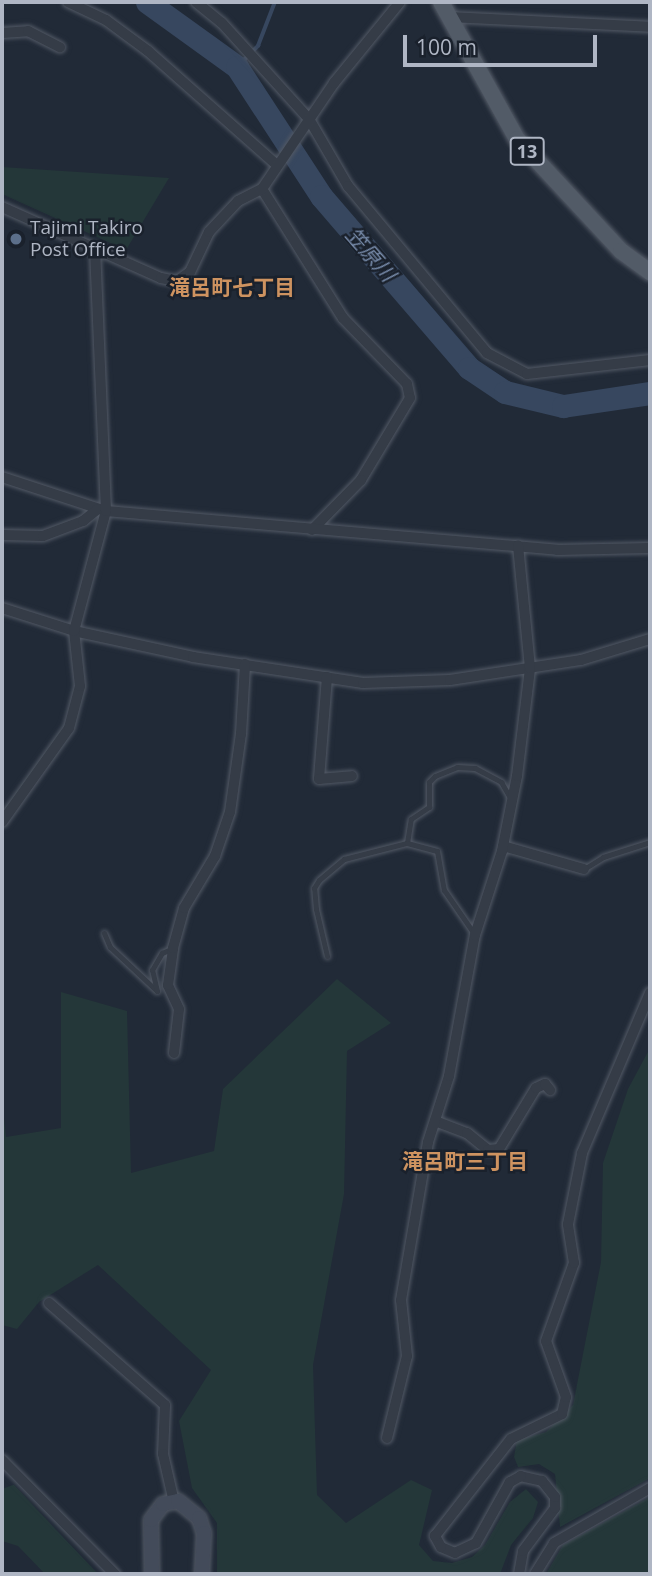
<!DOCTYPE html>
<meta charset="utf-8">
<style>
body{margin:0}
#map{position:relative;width:652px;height:1576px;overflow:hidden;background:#212a37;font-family:"Open Sans","Noto Sans JP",sans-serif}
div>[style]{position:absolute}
.green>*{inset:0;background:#243739}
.stream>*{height:3.5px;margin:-1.75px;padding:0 1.75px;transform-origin:1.75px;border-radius:1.75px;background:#37475f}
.river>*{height:23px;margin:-11.5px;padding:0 11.5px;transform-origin:11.5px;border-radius:11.5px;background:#37475f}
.roads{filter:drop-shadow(0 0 2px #525965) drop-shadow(0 0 2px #525965)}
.lane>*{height:5px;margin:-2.5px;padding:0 2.5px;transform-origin:2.5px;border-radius:2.5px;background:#353c47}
.street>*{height:10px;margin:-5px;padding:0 5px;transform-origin:5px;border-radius:5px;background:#353c47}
.secondary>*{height:14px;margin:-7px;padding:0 7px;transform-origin:7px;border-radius:7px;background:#434b5a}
.primary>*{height:16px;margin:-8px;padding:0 8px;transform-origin:8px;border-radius:8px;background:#525b67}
.dots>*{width:19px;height:19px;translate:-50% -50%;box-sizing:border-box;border:4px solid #1a212c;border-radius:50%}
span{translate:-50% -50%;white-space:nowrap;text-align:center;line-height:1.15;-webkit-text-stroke:5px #1a212c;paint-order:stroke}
.shield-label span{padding:2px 5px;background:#1a212c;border:2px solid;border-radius:5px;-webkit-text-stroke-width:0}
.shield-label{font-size:18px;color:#afb6c4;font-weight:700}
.poi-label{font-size:19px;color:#afb6c4}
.left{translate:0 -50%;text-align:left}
.water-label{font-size:21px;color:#788cab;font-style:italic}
.neighbourhood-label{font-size:21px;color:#ce9360;font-weight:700}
.frame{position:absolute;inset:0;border:4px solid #afb6c4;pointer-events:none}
.scale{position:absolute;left:403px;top:35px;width:194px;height:32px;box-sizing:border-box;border:4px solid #afb6c4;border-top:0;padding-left:9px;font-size:21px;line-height:24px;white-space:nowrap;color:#afb6c4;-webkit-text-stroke:5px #1a212c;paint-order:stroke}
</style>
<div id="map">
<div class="green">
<div style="clip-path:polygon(2px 167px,169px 178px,126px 250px,2px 194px)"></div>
<div style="clip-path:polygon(337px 979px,391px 1023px,347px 1051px,344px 1194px,313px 1365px,317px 1495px,346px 1523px,411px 1480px,432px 1490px,419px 1545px,433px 1561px,452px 1563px,472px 1557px,485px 1545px,510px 1502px,526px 1489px,538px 1502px,533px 1518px,511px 1545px,500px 1574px,217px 1574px,217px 1523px,192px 1488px,179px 1421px,211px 1370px,98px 1265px,39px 1302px,17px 1329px,2px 1325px,2px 1099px,6px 1137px,61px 1128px,61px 992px,127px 1011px,131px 1173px,214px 1151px,223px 1089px)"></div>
<div style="clip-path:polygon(650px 1048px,650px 1478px,560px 1527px,555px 1474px,539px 1464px,518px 1467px,514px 1457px,517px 1440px,546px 1432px,573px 1405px,601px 1262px,603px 1163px,628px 1089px)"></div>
<div style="clip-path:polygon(13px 1485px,14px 1485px,98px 1574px,45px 1574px,18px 1546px,2px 1541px,2px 1489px)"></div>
<div style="clip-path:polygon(650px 1497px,650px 1574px,546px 1574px,563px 1545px)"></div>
</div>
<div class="stream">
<div style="left:237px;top:67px;width:30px;rotate:-45deg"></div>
<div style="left:258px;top:46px;width:47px;rotate:-68.9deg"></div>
</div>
<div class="river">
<div style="left:147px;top:2px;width:111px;rotate:35.8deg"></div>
<div style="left:237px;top:67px;width:154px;rotate:56.9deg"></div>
<div style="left:321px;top:196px;width:227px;rotate:49.3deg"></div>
<div style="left:469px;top:368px;width:43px;rotate:33.7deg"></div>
<div style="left:505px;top:392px;width:60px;rotate:13.6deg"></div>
<div style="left:563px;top:406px;width:88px;rotate:-8.5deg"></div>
</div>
<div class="roads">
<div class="lane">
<div style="left:407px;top:843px;width:24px;rotate:-81deg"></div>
<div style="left:411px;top:819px;width:22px;rotate:-34deg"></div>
<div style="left:429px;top:807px;width:25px;rotate:-90deg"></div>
<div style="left:429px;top:782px;width:8px;rotate:-45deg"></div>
<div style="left:435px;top:776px;width:24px;rotate:-22deg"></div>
<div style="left:457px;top:767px;width:18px;rotate:3deg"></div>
<div style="left:475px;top:768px;width:30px;rotate:28deg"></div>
<div style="left:501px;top:782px;width:20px;rotate:60deg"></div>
<div style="left:584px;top:869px;width:22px;rotate:-32deg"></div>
<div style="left:603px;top:857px;width:49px;rotate:-17.7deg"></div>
<div style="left:104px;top:933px;width:15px;rotate:67deg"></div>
<div style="left:110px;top:947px;width:64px;rotate:43.1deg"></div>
<div style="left:157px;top:991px;width:22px;rotate:-103deg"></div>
<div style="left:152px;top:970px;width:20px;rotate:-60deg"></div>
<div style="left:162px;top:953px;width:12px;rotate:-24deg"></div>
<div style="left:327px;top:956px;width:48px;rotate:-103.2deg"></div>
<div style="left:316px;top:909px;width:21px;rotate:-95deg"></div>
<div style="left:314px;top:888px;width:9px;rotate:-58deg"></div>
<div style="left:319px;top:880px;width:33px;rotate:-40deg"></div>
<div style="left:344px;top:859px;width:65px;rotate:-14.3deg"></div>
<div style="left:407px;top:843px;width:31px;rotate:15deg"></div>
<div style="left:437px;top:851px;width:40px;rotate:80deg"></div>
<div style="left:444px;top:890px;width:55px;rotate:55.4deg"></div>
</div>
<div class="street">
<div style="left:68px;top:2px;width:42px;rotate:25.3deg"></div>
<div style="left:106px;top:20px;width:52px;rotate:36.4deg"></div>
<div style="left:148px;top:51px;width:172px;rotate:41.5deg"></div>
<div style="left:196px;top:2px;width:33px;rotate:39deg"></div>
<div style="left:222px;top:23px;width:130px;rotate:47.8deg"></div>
<div style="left:309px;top:119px;width:78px;rotate:59.8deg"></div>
<div style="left:348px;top:186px;width:217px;rotate:50.2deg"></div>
<div style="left:487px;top:353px;width:45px;rotate:27.7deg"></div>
<div style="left:527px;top:374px;width:124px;rotate:-6.5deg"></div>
<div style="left:449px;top:17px;width:201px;rotate:2.8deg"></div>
<div style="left:2px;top:33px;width:26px;rotate:-4deg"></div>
<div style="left:28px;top:31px;width:36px;rotate:27deg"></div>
<div style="left:262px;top:189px;width:152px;rotate:57.9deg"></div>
<div style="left:343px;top:318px;width:92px;rotate:45.9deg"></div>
<div style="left:407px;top:384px;width:14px;rotate:78deg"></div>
<div style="left:410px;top:398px;width:96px;rotate:120.9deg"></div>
<div style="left:361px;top:480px;width:70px;rotate:134.4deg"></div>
<div style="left:2px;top:207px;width:174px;rotate:24.1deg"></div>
<div style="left:161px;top:278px;width:16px;rotate:11deg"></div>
<div style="left:177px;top:281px;width:16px;rotate:-35deg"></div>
<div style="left:190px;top:272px;width:44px;rotate:-64.6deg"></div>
<div style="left:209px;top:232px;width:42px;rotate:-46.9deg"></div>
<div style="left:238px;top:201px;width:27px;rotate:-27deg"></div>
<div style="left:262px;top:189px;width:128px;rotate:-55.8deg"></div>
<div style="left:334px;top:83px;width:104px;rotate:-50.8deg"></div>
<div style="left:2px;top:477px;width:109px;rotate:18.1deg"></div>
<div style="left:106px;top:511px;width:453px;rotate:4.9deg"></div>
<div style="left:557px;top:550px;width:93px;rotate:-1.2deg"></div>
<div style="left:2px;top:535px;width:41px;rotate:1.4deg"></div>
<div style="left:43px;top:536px;width:43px;rotate:-20.6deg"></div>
<div style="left:83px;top:521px;width:19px;rotate:-39deg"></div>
<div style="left:2px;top:608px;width:76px;rotate:17.7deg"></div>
<div style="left:74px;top:631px;width:122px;rotate:12.3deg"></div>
<div style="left:193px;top:657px;width:172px;rotate:8.7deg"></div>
<div style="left:363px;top:683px;width:87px;rotate:-2deg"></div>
<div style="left:450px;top:680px;width:133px;rotate:-8.7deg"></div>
<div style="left:581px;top:660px;width:72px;rotate:-16.9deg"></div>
<div style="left:327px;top:677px;width:102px;rotate:94.5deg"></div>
<div style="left:319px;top:779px;width:33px;rotate:-5deg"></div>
<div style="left:2px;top:822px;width:115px;rotate:-54.5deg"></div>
<div style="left:69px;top:728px;width:43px;rotate:-75.3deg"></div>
<div style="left:80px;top:686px;width:55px;rotate:-96.2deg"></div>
<div style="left:74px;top:631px;width:124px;rotate:-75.1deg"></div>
<div style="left:106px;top:511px;width:262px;rotate:-92.4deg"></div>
<div style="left:503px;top:846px;width:84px;rotate:15.9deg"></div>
<div style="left:174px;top:1053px;width:44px;rotate:-83.5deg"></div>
<div style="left:179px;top:1009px;width:26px;rotate:-115deg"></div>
<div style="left:168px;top:985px;width:37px;rotate:-82deg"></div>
<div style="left:173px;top:948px;width:41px;rotate:-74.6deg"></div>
<div style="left:184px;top:908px;width:61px;rotate:-59.2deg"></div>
<div style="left:215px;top:856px;width:46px;rotate:-71.2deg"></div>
<div style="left:230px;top:812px;width:79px;rotate:-82deg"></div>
<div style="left:241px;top:734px;width:70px;rotate:-86.7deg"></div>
<div style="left:435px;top:1121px;width:34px;rotate:21deg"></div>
<div style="left:467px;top:1133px;width:27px;rotate:39deg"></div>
<div style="left:488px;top:1150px;width:11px;rotate:-5deg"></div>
<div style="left:499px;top:1149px;width:71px;rotate:-58.8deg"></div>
<div style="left:536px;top:1088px;width:10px;rotate:-24deg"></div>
<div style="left:545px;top:1084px;width:8px;rotate:50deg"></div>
<div style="left:49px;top:1303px;width:154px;rotate:41.3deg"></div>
<div style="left:165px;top:1405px;width:49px;rotate:92.3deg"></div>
<div style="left:163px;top:1454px;width:49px;rotate:77.1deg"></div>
<div style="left:387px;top:1438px;width:84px;rotate:-76.3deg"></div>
<div style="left:407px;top:1356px;width:56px;rotate:-96.1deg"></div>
<div style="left:401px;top:1300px;width:160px;rotate:-80.3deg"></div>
<div style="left:428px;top:1142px;width:69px;rotate:-72.3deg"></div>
<div style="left:449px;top:1076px;width:143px;rotate:-79.6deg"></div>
<div style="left:475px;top:935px;width:88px;rotate:-72.2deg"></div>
<div style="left:502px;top:851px;width:76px;rotate:-78.7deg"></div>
<div style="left:517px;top:776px;width:109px;rotate:-83.1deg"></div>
<div style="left:530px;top:668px;width:123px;rotate:-95.6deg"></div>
<div style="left:2px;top:1460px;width:161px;rotate:45.3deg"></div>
<div style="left:519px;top:1574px;width:23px;rotate:-80deg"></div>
<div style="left:523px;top:1551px;width:54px;rotate:-53.3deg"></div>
<div style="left:555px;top:1508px;width:11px;rotate:-90deg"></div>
<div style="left:555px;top:1497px;width:21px;rotate:-129deg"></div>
<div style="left:542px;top:1481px;width:22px;rotate:-167deg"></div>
<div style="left:521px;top:1476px;width:13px;rotate:151deg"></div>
<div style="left:510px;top:1482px;width:70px;rotate:119.1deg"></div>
<div style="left:476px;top:1543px;width:23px;rotate:155deg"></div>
<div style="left:455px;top:1553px;width:15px;rotate:-157deg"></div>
<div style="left:441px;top:1547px;width:13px;rotate:-119deg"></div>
<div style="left:435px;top:1536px;width:123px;rotate:-51.9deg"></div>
<div style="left:511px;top:1439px;width:57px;rotate:-26.1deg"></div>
<div style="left:562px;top:1414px;width:17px;rotate:-77deg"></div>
<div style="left:566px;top:1397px;width:59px;rotate:-109.7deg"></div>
<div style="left:546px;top:1341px;width:83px;rotate:-70.3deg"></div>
<div style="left:574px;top:1263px;width:39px;rotate:-99deg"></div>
<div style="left:568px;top:1224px;width:72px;rotate:-78.8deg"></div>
<div style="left:582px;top:1153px;width:174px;rotate:-67deg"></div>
<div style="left:535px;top:1574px;width:36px;rotate:-58deg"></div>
<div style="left:554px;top:1543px;width:111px;rotate:-29.8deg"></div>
</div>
<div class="secondary">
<div style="left:152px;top:1574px;width:54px;rotate:-91.1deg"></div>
<div style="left:151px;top:1520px;width:20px;rotate:-53deg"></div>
<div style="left:163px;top:1504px;width:15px;rotate:-11deg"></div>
<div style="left:178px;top:1501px;width:27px;rotate:39deg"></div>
<div style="left:199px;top:1518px;width:16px;rotate:72deg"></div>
<div style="left:204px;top:1533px;width:41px;rotate:92.8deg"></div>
</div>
<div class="primary">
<div style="left:441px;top:2px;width:157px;rotate:61deg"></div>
<div style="left:517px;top:139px;width:153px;rotate:47.1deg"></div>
<div style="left:621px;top:251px;width:36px;rotate:36deg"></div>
</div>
</div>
<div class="dots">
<div style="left:16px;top:239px;background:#5c6f8a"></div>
</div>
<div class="shield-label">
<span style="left:527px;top:151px">13</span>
</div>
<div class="poi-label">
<span class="left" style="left:30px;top:239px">Tajimi Takiro<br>Post Office</span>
</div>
<div class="water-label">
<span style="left:371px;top:254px;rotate:49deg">笠原川</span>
</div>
<div class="neighbourhood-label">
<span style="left:232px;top:287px">滝呂町七丁目</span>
<span style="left:465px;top:1161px">滝呂町三丁目</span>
</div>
<div class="frame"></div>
<div class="scale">100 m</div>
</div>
